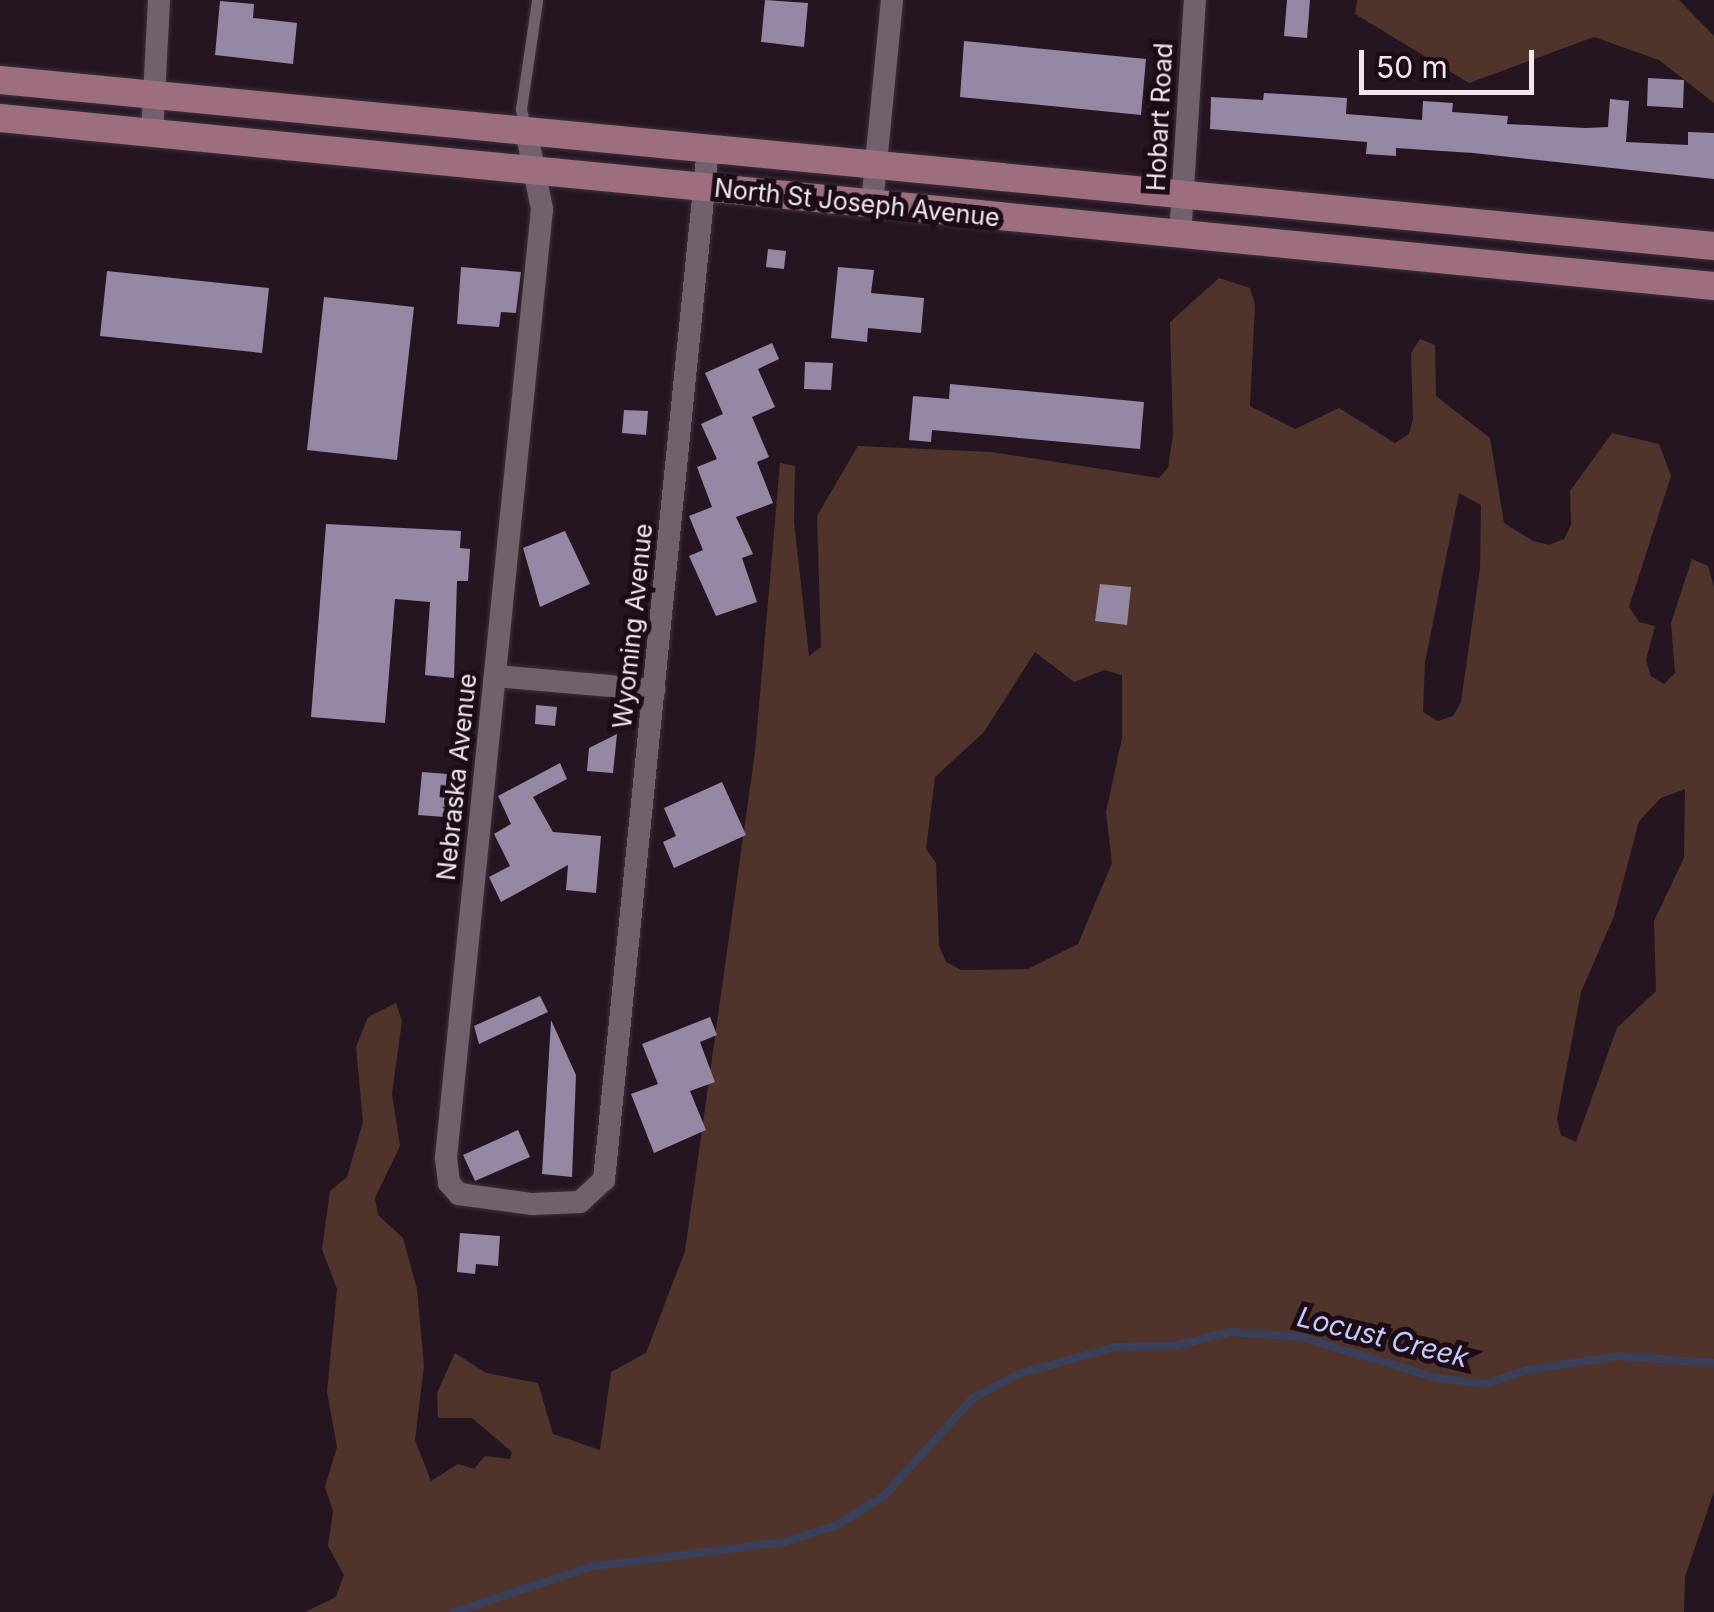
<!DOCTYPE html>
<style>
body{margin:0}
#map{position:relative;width:1714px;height:1612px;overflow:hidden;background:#251521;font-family:Inter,sans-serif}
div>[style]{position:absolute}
.green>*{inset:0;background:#50342b}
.stream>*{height:8px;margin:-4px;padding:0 4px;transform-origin:4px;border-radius:4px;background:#3b405a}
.building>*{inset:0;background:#9488a4}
.roads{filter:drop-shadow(0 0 2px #3b3138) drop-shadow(0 0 2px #3b3138)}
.service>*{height:11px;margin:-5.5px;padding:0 5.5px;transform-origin:5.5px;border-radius:5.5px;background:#73606d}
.minor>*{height:22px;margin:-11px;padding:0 11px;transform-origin:11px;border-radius:11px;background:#73606d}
.secondary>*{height:28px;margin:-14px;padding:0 14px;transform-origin:14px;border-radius:14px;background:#9c6e7e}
span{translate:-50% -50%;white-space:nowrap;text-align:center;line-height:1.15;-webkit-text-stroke:10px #1b0c18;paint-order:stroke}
.street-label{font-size:25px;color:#f3e7ef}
.water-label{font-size:28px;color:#c2ccf6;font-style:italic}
.scale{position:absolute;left:1359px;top:50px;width:175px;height:45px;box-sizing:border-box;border:5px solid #f3e7ef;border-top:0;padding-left:12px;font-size:30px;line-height:35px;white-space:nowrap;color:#f3e7ef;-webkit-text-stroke:8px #1b0c18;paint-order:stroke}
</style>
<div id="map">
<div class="green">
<div style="clip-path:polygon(1357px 0,1679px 0,1714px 36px,1714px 103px,1659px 60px,1594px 37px,1469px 83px,1355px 14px)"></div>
<div style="clip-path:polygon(evenodd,1219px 278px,1250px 288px,1255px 305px,1250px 406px,1295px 429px,1339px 408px,1395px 443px,1409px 434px,1413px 419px,1411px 353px,1420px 339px,1435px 345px,1436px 396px,1490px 438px,1504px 523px,1533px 541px,1549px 545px,1564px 539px,1571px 525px,1570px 491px,1612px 433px,1659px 444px,1671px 476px,1629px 607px,1639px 622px,1655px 626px,1646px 660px,1651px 676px,1664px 684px,1675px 673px,1671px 623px,1692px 559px,1708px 566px,1714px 587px,1714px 1491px,1685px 1577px,1684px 1612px,305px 1612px,336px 1597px,344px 1575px,328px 1546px,333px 1511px,325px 1487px,337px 1447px,327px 1392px,337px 1289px,322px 1249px,330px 1191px,347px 1177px,363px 1122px,356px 1047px,368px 1017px,396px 1003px,402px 1021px,392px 1094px,400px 1146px,375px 1198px,378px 1215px,403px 1238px,417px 1289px,424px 1366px,415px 1440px,431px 1481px,458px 1464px,474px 1469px,485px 1456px,510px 1459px,512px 1452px,472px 1418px,438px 1418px,437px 1393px,455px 1353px,486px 1373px,538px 1383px,553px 1434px,600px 1450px,611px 1372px,646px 1353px,685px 1251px,755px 752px,780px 463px,795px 466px,794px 522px,809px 656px,821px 647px,817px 516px,858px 446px,991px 452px,1159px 478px,1168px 468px,1173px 435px,1170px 322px,1219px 278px,1459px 493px,1481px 505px,1480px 568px,1461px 702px,1453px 716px,1438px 721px,1423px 712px,1425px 662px,1459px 493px,1219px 278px,1035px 652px,1074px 682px,1104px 670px,1122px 675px,1122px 738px,1106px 812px,1112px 863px,1078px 944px,1028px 969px,961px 970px,946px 962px,939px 946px,936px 863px,926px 849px,935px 777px,984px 732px,1035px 652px,1219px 278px,1685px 789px,1684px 858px,1654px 921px,1656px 991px,1617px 1028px,1576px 1142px,1561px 1135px,1557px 1119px,1581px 992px,1614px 916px,1639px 821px,1661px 798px,1685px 789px)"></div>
</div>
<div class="stream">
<div style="left:454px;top:1612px;width:142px;rotate:-18.4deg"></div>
<div style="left:589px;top:1567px;width:196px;rotate:-7.3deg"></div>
<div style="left:783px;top:1542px;width:54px;rotate:-17.1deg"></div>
<div style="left:835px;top:1526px;width:57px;rotate:-31.5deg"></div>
<div style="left:884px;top:1496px;width:132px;rotate:-47.8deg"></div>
<div style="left:973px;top:1398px;width:52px;rotate:-27.6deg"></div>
<div style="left:1019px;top:1374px;width:100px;rotate:-15.7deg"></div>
<div style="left:1115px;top:1347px;width:60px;rotate:-1deg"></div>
<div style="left:1175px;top:1346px;width:57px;rotate:-14.3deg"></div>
<div style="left:1230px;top:1332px;width:71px;rotate:4deg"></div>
<div style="left:1301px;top:1337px;width:142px;rotate:16.8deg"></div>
<div style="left:1437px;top:1378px;width:49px;rotate:7deg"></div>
<div style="left:1486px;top:1384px;width:43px;rotate:-18.9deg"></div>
<div style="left:1527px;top:1370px;width:92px;rotate:-8.7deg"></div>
<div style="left:1618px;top:1356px;width:96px;rotate:4.2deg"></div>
</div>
<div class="building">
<div style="clip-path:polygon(765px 0,808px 3px,804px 47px,761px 42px)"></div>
<div style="clip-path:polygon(1287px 0,1310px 0,1307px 38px,1284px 36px)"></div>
<div style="clip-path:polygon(220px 1px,254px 4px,253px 18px,297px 23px,293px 64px,215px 55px)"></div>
<div style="clip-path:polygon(964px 41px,1146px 59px,1141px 115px,960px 97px)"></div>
<div style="clip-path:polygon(1648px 78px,1684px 80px,1683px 108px,1647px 106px)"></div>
<div style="clip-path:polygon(1264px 93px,1347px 98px,1346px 114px,1422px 120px,1423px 101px,1453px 103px,1452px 112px,1508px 116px,1507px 124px,1585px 128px,1608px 127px,1610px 99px,1629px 101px,1626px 142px,1688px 145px,1688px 132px,1714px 133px,1714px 179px,1473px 153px,1396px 148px,1396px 156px,1366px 154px,1367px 142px,1210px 129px,1211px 97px,1263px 100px)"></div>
<div style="clip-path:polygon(768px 249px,786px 251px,784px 269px,766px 267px)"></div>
<div style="clip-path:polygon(461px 267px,521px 272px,516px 313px,501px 312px,499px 327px,457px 324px)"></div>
<div style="clip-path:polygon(838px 267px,874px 270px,871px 293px,924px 298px,921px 333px,868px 328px,867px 342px,831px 338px)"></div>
<div style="clip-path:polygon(107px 271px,269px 288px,262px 353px,100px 336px)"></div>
<div style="clip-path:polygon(324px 297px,414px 307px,397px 460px,307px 450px)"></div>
<div style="clip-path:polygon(772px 343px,779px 359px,758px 369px,775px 407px,752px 417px,769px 457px,757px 462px,773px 503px,736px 517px,753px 554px,742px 558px,757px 602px,716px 616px,689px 556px,703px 550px,689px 516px,712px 507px,697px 467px,717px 459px,701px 424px,723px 414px,705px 373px)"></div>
<div style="clip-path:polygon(805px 362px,833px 363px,831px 390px,804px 389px)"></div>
<div style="clip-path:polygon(950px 384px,1144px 402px,1140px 449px,932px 430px,931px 442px,909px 440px,913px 396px,949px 399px)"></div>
<div style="clip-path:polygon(624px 410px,648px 411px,646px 435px,622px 433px)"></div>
<div style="clip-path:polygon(326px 524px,461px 531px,460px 548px,470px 549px,468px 581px,457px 581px,454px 678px,425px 675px,430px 602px,395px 599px,385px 723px,311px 717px)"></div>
<div style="clip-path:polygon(565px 531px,590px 584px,540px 607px,523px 548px)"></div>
<div style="clip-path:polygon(1100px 584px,1131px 587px,1127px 625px,1095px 621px)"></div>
<div style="clip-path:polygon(536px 705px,557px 707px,555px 726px,535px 724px)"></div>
<div style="clip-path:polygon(617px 734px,613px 773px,587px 771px,589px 748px)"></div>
<div style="clip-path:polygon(560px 763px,567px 779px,533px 797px,553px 832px,601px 836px,596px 893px,566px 890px,568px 865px,501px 902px,489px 877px,510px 866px,494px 834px,511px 824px,498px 796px)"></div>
<div style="clip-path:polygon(422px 772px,461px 775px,458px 818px,418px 815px)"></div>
<div style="clip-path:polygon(722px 782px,746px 835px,674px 868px,663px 842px,676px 836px,664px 808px)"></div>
<div style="clip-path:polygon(540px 996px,548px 1012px,479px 1044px,474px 1026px)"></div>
<div style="clip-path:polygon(710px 1017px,717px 1035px,700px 1042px,715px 1082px,690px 1091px,706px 1130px,654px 1153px,631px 1094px,658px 1084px,642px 1044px)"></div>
<div style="clip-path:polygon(551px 1020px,576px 1075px,572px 1177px,542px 1174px)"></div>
<div style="clip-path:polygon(518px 1130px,530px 1157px,475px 1181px,463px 1155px)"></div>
<div style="clip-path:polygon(460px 1233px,500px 1236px,498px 1266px,476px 1264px,475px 1274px,457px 1272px)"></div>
</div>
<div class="roads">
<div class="service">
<div style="left:526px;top:131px;width:23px;rotate:-103deg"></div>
<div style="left:521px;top:109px;width:110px;rotate:-81.6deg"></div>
</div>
<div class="minor">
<div style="left:152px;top:134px;width:134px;rotate:-87deg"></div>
<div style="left:527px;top:135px;width:76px;rotate:78.5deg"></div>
<div style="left:542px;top:209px;width:954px;rotate:95.78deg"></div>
<div style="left:446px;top:1158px;width:25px;rotate:83deg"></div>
<div style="left:449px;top:1183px;width:15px;rotate:48deg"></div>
<div style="left:459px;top:1194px;width:74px;rotate:7.8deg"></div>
<div style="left:532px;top:1204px;width:48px;rotate:-2.4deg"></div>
<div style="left:580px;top:1202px;width:33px;rotate:-43deg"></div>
<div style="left:604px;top:1180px;width:1036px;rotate:-84.24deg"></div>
<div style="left:872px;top:204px;width:205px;rotate:-84.4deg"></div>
<div style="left:1180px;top:236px;width:236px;rotate:-86.4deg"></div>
<div style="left:495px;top:676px;width:160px;rotate:5deg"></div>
</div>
<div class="secondary">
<div style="left:0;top:80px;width:1722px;rotate:5.53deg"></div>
<div style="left:0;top:118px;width:1722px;rotate:5.6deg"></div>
</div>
</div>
<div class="street-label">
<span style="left:1160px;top:117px;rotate:-87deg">Hobart Road</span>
<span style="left:857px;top:203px;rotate:6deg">North St Joseph Avenue</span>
<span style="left:633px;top:626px;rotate:-84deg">Wyoming Avenue</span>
<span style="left:457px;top:777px;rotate:-84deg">Nebraska Avenue</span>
</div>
<div class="water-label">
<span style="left:1383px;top:1337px;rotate:14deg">Locust Creek</span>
</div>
<div class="scale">50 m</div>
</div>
